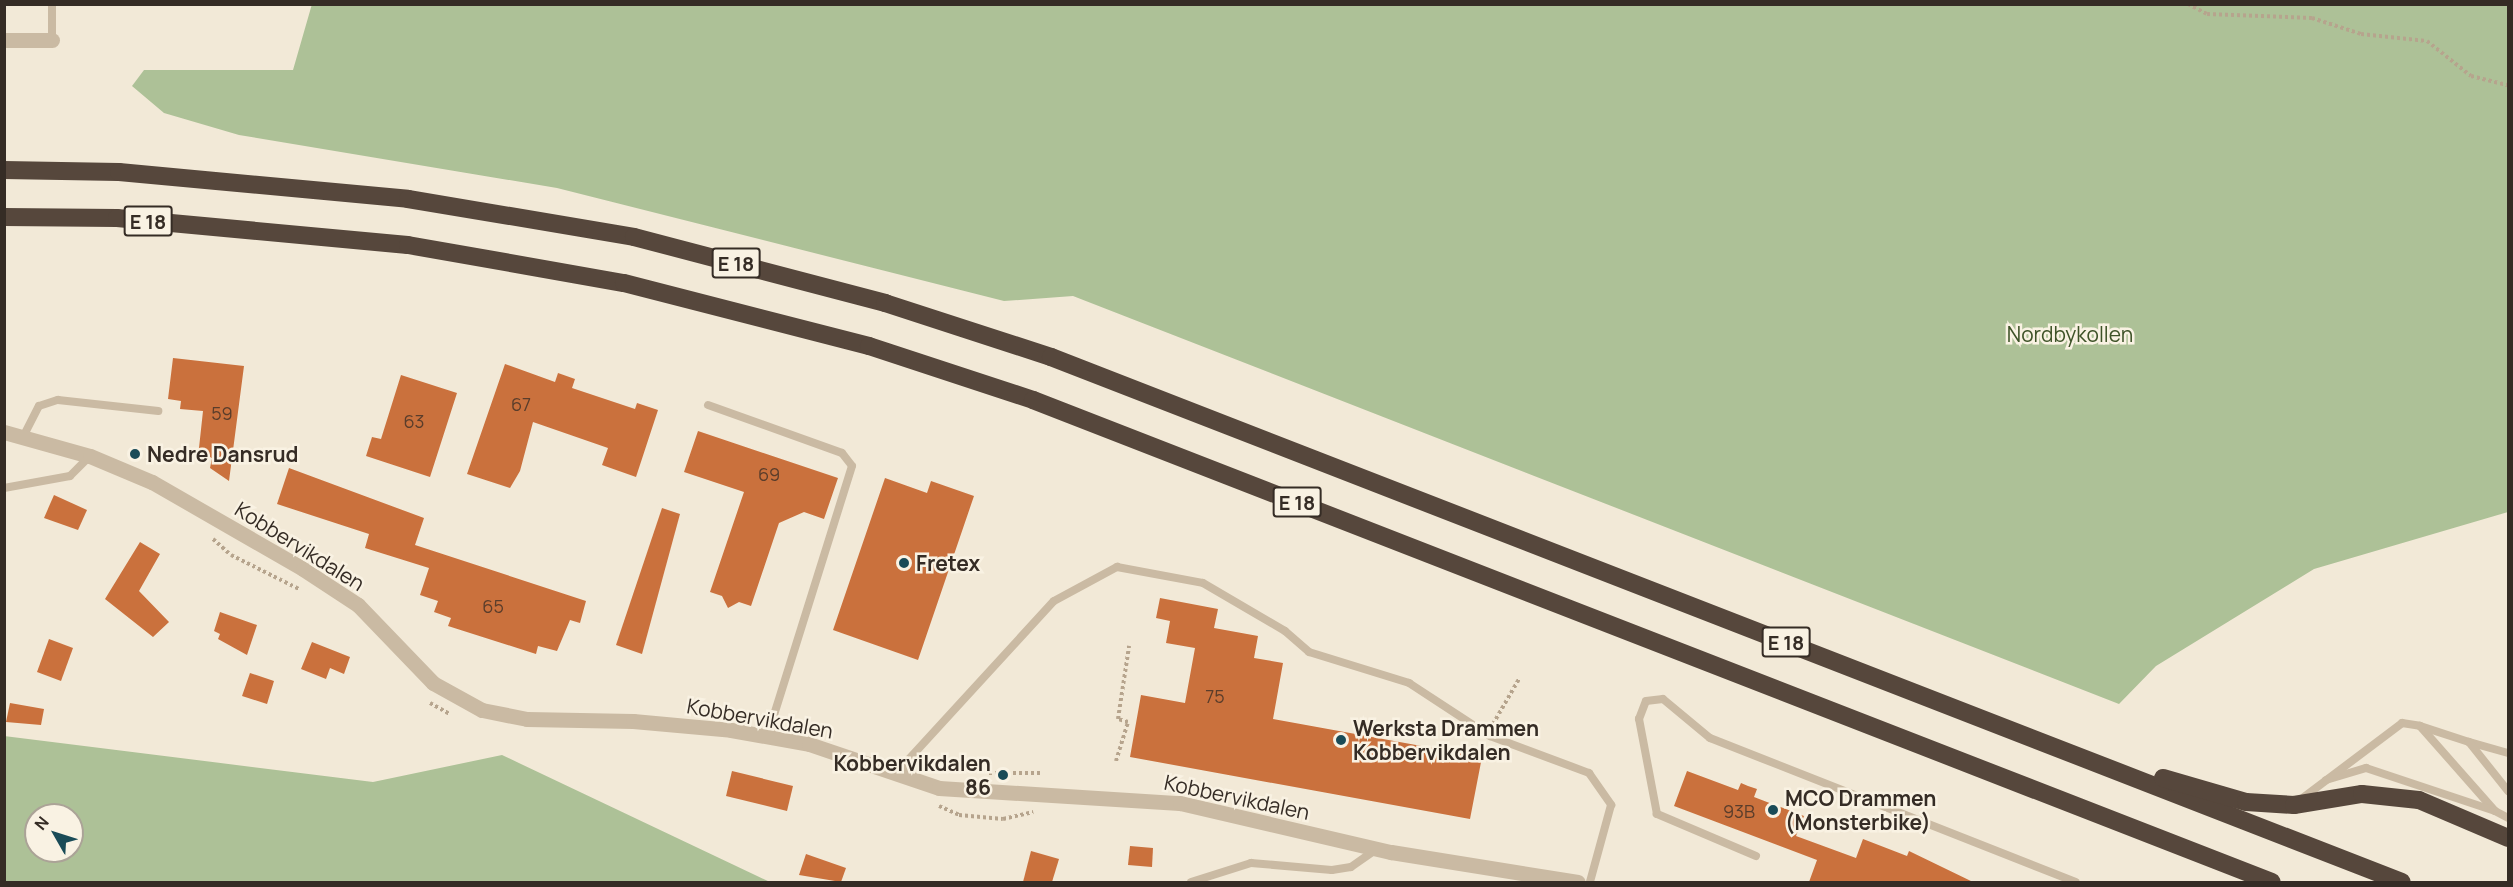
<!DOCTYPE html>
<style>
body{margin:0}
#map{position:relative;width:2513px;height:887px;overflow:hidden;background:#f2e9d7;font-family:Manrope,sans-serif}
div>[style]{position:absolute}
.green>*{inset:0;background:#adc197}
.building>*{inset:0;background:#ca713d}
.path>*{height:4px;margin-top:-2px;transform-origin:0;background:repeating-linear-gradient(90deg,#b6a48d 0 3px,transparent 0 6px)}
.lane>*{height:8px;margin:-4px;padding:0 4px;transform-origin:4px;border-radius:4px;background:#cabaa3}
.street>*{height:15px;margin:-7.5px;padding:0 7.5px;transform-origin:7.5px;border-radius:7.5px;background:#cabaa3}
.highway>*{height:18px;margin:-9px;padding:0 9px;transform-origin:9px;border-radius:9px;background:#56473c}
.dots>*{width:16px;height:16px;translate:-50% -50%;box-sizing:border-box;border:3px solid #f9f2e3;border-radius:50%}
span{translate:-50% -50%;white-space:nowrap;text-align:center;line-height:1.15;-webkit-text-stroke:5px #f9f2e3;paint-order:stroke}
.number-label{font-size:18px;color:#5a3d2b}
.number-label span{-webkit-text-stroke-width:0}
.shield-label span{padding:2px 4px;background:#f9f2e3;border:2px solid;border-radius:4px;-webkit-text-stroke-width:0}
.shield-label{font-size:20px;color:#352c25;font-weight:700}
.park-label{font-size:21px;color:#3e5328}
.poi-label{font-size:21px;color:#352c25;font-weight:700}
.left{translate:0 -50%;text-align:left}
.right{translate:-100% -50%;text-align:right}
.street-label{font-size:21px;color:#352c25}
.frame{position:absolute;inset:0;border:6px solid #352c25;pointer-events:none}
.north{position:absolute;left:24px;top:803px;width:60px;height:60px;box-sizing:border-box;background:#f9f2e3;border:2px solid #aba397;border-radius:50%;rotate:309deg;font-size:16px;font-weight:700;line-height:24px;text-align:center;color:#352c25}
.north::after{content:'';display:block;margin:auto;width:21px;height:27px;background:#1a4b57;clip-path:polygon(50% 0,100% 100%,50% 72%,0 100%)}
</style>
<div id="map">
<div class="green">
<div style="clip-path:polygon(312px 4px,2508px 5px,2508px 512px,2314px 569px,2156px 666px,2119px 704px,1073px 296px,1004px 301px,557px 188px,239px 135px,164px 113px,132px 86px,144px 70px,293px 70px)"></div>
<div style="clip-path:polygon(evenodd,4px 736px,373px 782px,502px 755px,770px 882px,5px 882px,4px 736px,36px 815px,72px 815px,72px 851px,36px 851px,36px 815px)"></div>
</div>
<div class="building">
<div style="clip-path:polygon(173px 358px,244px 366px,229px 481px,210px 468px,212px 458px,198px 457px,203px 411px,180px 409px,181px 401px,168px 399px)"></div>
<div style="clip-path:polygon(505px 364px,555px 382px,558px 373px,575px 379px,572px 388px,635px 409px,637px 403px,658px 410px,636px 477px,602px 465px,608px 448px,533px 422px,520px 471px,510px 488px,467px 474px)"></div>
<div style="clip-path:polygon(401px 375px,457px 393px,430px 477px,366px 456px,372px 437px,381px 439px)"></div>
<div style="clip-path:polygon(698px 431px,838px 478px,824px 519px,804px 512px,779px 523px,751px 606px,739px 602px,728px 608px,722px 596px,710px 592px,744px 492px,684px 472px)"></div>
<div style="clip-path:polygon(289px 468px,424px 518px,415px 545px,586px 601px,580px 623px,570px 620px,557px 651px,538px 646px,536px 654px,448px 626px,451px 618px,434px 612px,438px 601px,420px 595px,429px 568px,365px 548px,369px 534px,277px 504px)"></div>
<div style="clip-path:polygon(885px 478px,927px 493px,931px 481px,974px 496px,918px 660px,833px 630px)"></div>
<div style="clip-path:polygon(54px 495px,87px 510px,78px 530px,44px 518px)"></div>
<div style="clip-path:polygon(662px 508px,680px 514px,642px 654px,616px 645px)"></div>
<div style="clip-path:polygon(140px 542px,160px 554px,139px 591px,169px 622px,153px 637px,105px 599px)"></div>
<div style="clip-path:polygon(1160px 598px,1218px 609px,1214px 628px,1258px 636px,1254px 658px,1283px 663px,1273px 719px,1482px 757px,1470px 819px,1130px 757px,1141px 695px,1185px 703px,1195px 648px,1166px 643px,1170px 621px,1156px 618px)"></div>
<div style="clip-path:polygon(220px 612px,257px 625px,247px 655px,218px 639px,220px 634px,214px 631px)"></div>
<div style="clip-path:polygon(49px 639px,73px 648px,61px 681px,37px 672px)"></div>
<div style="clip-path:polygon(312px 642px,350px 657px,344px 674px,330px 668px,326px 679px,301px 669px)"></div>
<div style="clip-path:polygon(250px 673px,274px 681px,267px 704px,242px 696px)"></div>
<div style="clip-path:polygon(10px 703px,44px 709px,41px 725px,6px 722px)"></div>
<div style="clip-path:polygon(732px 771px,793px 786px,787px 811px,726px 796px)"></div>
<div style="clip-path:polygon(1687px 771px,1738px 790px,1741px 783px,1748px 786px,1757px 789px,1754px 797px,1804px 816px,1796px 836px,1856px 858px,1863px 839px,1907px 856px,1909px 851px,1973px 882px,1809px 882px,1817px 860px,1674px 806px)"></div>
<div style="clip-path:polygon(1130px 846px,1153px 848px,1152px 867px,1128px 865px)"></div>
<div style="clip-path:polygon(1031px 851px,1059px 859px,1052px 882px,1023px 882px)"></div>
<div style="clip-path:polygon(806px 854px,846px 868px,841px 882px,799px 875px)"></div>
</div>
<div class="path">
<div style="left:2188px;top:4px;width:21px;rotate:28deg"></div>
<div style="left:2207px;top:14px;width:105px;rotate:2.2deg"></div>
<div style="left:2312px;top:18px;width:52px;rotate:18.1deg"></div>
<div style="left:2361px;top:34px;width:66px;rotate:6.1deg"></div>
<div style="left:2427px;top:41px;width:56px;rotate:38.5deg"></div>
<div style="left:2471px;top:76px;width:38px;rotate:14deg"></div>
<div style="left:213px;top:539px;width:24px;rotate:42deg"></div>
<div style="left:231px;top:555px;width:76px;rotate:26.6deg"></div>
<div style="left:430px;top:703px;width:23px;rotate:29deg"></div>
<div style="left:1493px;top:724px;width:52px;rotate:-60deg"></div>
<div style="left:1116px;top:761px;width:41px;rotate:-72.9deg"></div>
<div style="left:1128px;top:722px;width:10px;rotate:-163deg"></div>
<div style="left:1118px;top:719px;width:74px;rotate:-81.4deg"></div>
<div style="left:989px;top:773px;width:53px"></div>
<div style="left:939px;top:806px;width:22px;rotate:24deg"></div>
<div style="left:959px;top:815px;width:44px;rotate:5.2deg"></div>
<div style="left:1003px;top:819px;width:31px;rotate:-13deg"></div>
</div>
<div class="lane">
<div style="left:52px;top:4px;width:36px;rotate:90deg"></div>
<div style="left:708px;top:405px;width:142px;rotate:19.7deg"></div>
<div style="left:842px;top:453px;width:16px;rotate:52deg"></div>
<div style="left:852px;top:466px;width:284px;rotate:107.4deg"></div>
<div style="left:23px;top:437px;width:35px;rotate:-63deg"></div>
<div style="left:39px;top:406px;width:20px;rotate:-18deg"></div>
<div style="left:58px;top:400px;width:101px;rotate:6.3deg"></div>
<div style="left:4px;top:488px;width:67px;rotate:-10.3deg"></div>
<div style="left:70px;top:476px;width:28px;rotate:-45deg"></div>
<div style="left:2469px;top:742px;width:52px;rotate:-161.9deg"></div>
<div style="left:2420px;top:726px;width:113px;rotate:48.6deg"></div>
<div style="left:2495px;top:811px;width:15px;rotate:28deg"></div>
<div style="left:2508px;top:753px;width:41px;rotate:-164.2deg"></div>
<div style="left:2469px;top:742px;width:63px;rotate:51.5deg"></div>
<div style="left:902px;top:775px;width:17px;rotate:-66deg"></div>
<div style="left:909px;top:759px;width:214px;rotate:-47.5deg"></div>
<div style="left:1054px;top:601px;width:72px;rotate:-28.4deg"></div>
<div style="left:1117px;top:567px;width:87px;rotate:10.5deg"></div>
<div style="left:1203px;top:583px;width:95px;rotate:30.3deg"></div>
<div style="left:1285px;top:631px;width:32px;rotate:41deg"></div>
<div style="left:1309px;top:652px;width:105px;rotate:17.2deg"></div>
<div style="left:1409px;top:683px;width:97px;rotate:33.2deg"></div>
<div style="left:1490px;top:736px;width:106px;rotate:20.5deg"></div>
<div style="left:1589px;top:773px;width:39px;rotate:55deg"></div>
<div style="left:1611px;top:805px;width:80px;rotate:105.3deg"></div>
<div style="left:2326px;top:780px;width:42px;rotate:-16.7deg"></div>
<div style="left:2366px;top:768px;width:136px;rotate:18.4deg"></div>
<div style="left:2300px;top:800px;width:128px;rotate:-37deg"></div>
<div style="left:2402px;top:723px;width:18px;rotate:9deg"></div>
<div style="left:1756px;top:856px;width:108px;rotate:-157deg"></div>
<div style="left:1657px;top:814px;width:97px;rotate:-100.7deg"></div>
<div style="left:1639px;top:719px;width:19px;rotate:-69deg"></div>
<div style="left:1646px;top:701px;width:17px;rotate:-7deg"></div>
<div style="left:1663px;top:699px;width:61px;rotate:39.7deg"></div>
<div style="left:1710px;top:738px;width:393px;rotate:21.5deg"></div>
<div style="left:1191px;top:882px;width:63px;rotate:-17.6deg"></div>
<div style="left:1251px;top:863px;width:81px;rotate:4.9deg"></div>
<div style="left:1332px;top:870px;width:19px;rotate:-9deg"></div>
<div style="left:1351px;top:867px;width:32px;rotate:-35deg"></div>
</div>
<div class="street">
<div style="left:4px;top:40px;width:48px"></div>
<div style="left:4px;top:432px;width:89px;rotate:15.6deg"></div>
<div style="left:90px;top:456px;width:67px;rotate:22.8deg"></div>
<div style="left:152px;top:482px;width:174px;rotate:29.9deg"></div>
<div style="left:303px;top:569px;width:66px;rotate:33.2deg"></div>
<div style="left:358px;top:605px;width:108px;rotate:46.1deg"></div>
<div style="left:433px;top:683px;width:56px;rotate:28.9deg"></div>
<div style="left:482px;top:710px;width:46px;rotate:11.3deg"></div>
<div style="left:527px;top:719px;width:106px;rotate:1.1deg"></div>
<div style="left:633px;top:721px;width:98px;rotate:5.2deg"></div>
<div style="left:731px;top:730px;width:79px;rotate:10.2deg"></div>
<div style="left:809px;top:744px;width:137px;rotate:18.7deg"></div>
<div style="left:939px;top:788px;width:241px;rotate:3.6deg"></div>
<div style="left:1180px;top:803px;width:217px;rotate:13.1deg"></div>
<div style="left:1391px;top:852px;width:189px;rotate:9.1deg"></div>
</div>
<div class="highway">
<div style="left:4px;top:170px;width:115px;rotate:1deg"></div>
<div style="left:119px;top:172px;width:290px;rotate:5.3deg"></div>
<div style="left:408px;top:199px;width:229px;rotate:9.5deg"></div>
<div style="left:634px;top:237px;width:260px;rotate:14.7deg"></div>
<div style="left:885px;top:303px;width:175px;rotate:18deg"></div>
<div style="left:1051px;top:357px;width:1449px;rotate:21.24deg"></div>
<div style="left:4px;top:217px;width:113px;rotate:0.5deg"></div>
<div style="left:117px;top:218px;width:292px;rotate:5.3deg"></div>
<div style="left:408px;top:245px;width:219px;rotate:10deg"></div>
<div style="left:624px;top:283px;width:253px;rotate:14.4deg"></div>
<div style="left:869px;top:346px;width:173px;rotate:18.2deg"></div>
<div style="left:1033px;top:400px;width:1329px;rotate:21.26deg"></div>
<div style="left:2163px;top:778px;width:86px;rotate:16.1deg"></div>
<div style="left:2246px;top:802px;width:48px;rotate:3.6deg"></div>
<div style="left:2294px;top:805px;width:69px;rotate:-9.2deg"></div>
<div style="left:2362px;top:794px;width:57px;rotate:6deg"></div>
<div style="left:2419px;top:800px;width:97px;rotate:23.1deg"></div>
</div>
<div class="dots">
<div style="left:135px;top:454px;background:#1a4b57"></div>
<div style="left:904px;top:563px;background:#1a4b57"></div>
<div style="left:1341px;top:740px;background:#1a4b57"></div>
<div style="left:1003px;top:775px;background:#1a4b57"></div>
<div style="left:1773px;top:810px;background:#1a4b57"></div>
</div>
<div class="number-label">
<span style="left:521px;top:404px">67</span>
<span style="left:222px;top:413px">59</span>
<span style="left:414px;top:421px">63</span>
<span style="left:769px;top:474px">69</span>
<span style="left:493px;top:606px">65</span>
<span style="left:1215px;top:696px">75</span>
<span style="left:1739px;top:811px">93B</span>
</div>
<div class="shield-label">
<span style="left:148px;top:221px">E 18</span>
<span style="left:736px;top:263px">E 18</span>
<span style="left:1297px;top:502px">E 18</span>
<span style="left:1786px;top:642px">E 18</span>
</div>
<div class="park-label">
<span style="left:2070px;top:334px">Nordbykollen</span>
</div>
<div class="poi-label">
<span class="left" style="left:147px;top:454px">Nedre Dansrud</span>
<span class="left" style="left:916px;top:563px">Fretex</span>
<span class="left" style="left:1353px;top:740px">Werksta Drammen<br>Kobbervikdalen</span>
<span class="right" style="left:991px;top:775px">Kobbervikdalen<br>86</span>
<span class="left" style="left:1785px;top:810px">MCO Drammen<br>(Monsterbike)</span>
</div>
<div class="street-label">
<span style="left:300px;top:546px;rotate:32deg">Kobbervikdalen</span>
<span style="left:760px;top:718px;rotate:10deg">Kobbervikdalen</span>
<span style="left:1237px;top:797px;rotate:12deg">Kobbervikdalen</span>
</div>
<div class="frame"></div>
<div class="north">N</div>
</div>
